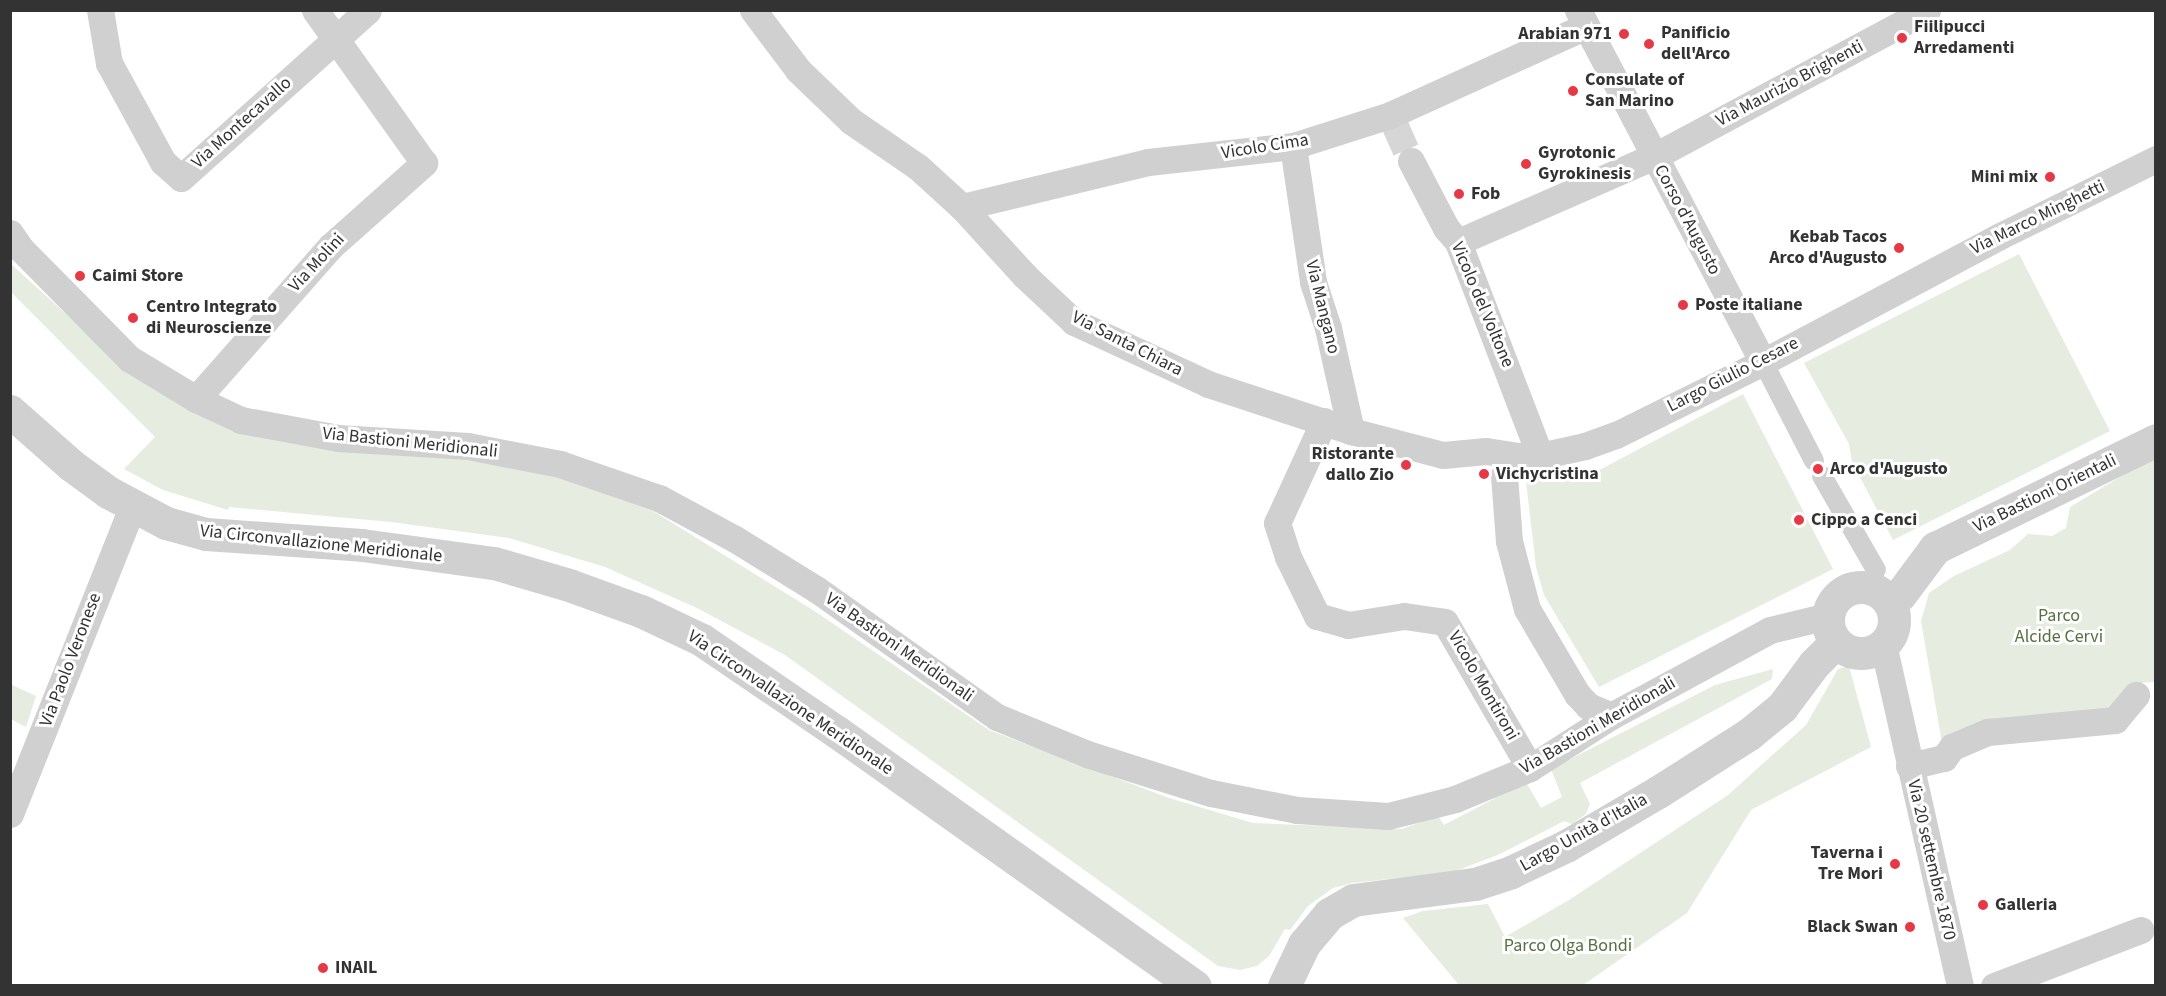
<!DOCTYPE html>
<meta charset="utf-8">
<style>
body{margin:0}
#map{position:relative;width:2166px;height:996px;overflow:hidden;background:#fff;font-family:"Source Sans 3",sans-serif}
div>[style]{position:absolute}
.green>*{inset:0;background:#e6ecdf}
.minor-tunnel>*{height:27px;margin-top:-13.5px;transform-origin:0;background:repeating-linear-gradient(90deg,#d6d6d6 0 27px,transparent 0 41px)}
.pedestrian>*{height:20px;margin:-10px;padding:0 10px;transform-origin:10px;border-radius:10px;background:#d0d0d0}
.minor>*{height:27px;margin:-13.5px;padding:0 13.5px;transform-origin:13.5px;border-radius:13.5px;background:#d0d0d0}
.tertiary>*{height:33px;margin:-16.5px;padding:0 16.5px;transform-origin:16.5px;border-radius:16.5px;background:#d0d0d0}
.tertiary>.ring{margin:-16.5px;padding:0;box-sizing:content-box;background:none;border:33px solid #d0d0d0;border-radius:50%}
.dots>*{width:16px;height:16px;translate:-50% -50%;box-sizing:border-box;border:3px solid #fff;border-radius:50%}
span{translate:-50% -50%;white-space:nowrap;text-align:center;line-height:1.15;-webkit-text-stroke:6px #fff;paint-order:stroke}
.poi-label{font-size:18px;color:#333;font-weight:700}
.left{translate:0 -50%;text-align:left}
.right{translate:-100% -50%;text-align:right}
.street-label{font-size:18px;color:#333}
.park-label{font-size:18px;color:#56703f}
.frame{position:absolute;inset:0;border:12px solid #333;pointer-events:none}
</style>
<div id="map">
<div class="green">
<div style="clip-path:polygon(2019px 254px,2110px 431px,1893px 540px,1852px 462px,1849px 444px,1804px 363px)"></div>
<div style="clip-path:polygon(10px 263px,124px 367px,237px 428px,466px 455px,559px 475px,653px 511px,816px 612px,989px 730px,1169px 798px,1253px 823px,1402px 829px,1438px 816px,1444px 825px,1526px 782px,1541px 808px,1562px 797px,1551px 769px,1715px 685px,1773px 669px,1772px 679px,1580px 783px,1590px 804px,1586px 814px,1572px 824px,1564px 821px,1500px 854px,1453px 872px,1352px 883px,1333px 888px,1308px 906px,1290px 930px,1285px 929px,1269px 956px,1257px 966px,1240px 970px,1218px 966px,785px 655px,699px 609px,605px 567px,509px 538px,391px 522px,229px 507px,228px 510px,163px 490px,124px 469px,155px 437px,11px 292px)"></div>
<div style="clip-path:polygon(1743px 394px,1833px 569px,1599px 687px,1544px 595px,1536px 567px,1526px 481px,1576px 479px,1590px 475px)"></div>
<div style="clip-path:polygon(2155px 456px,2155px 687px,2154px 682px,2136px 683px,2111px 714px,1942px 743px,1921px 621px,1929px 593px,1954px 576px,2010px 550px,2028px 534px,2052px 536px,2066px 528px,2070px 507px)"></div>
<div style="clip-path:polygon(1849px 666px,1871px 747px,1751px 810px,1687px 913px,1583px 985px,1459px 985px,1403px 918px,1423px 911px,1488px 904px,1505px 937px,1569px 900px,1728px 795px,1806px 725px,1838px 669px)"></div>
<div style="clip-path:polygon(10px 684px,36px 696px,26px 727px,11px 719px)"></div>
</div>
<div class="minor-tunnel">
<div style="left:1395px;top:125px;width:39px;rotate:66deg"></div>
</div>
<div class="pedestrian">
<div style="left:1763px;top:362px;width:111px;rotate:62.7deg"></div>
<div style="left:1822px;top:476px;width:108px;rotate:60.1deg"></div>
</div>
<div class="minor">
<div style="left:100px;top:10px;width:54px;rotate:80.4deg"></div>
<div style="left:109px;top:63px;width:113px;rotate:61.4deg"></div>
<div style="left:163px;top:162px;width:24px;rotate:42deg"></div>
<div style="left:181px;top:178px;width:251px;rotate:-41.9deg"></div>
<div style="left:753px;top:10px;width:75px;rotate:53.1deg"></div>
<div style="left:798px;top:70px;width:74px;rotate:43.9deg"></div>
<div style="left:851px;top:121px;width:81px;rotate:34.5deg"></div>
<div style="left:918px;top:167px;width:59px;rotate:42.3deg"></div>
<div style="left:962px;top:207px;width:92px;rotate:47.6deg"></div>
<div style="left:1024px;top:275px;width:69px;rotate:43.2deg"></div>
<div style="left:1074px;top:322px;width:148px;rotate:24.8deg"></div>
<div style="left:1208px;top:384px;width:151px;rotate:18.2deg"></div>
<div style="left:1351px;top:431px;width:95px;rotate:14.6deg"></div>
<div style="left:1443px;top:455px;width:43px;rotate:-5.3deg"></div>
<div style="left:1486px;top:451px;width:33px;rotate:9deg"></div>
<div style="left:1519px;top:456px;width:21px"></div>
<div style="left:1540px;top:456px;width:46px;rotate:-12.5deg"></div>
<div style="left:1585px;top:446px;width:33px;rotate:-20deg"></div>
<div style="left:1616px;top:435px;width:164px;rotate:-26.4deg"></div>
<div style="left:1763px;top:362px;width:266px;rotate:-28deg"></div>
<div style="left:1998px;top:237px;width:176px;rotate:-26.3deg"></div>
<div style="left:1578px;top:10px;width:398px;rotate:62.3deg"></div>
<div style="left:1293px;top:146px;width:137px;rotate:81.6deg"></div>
<div style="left:1313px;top:282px;width:48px;rotate:71.9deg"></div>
<div style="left:1328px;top:328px;width:106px;rotate:77.4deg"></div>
<div style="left:1411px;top:161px;width:76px;rotate:62.4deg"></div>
<div style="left:1446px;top:228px;width:18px;rotate:49deg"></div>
<div style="left:1458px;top:242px;width:229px;rotate:69deg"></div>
<div style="left:962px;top:207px;width:191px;rotate:-13.6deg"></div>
<div style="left:1148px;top:162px;width:146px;rotate:-6.3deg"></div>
<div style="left:1293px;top:146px;width:102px;rotate:-17.7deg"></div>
<div style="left:1390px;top:115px;width:215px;rotate:-24.4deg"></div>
<div style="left:10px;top:233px;width:18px;rotate:56deg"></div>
<div style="left:20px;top:248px;width:156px;rotate:45.3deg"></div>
<div style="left:130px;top:359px;width:77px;rotate:31.2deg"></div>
<div style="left:196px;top:399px;width:50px;rotate:25deg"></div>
<div style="left:241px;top:420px;width:99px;rotate:10.5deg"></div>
<div style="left:338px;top:438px;width:130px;rotate:3.5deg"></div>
<div style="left:468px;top:446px;width:94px;rotate:11.1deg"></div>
<div style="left:560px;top:464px;width:105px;rotate:19deg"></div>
<div style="left:659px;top:498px;width:86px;rotate:28.3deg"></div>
<div style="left:735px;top:539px;width:95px;rotate:31.7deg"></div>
<div style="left:816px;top:589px;width:222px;rotate:35.3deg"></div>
<div style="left:997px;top:717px;width:97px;rotate:22.3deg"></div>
<div style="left:1087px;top:754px;width:130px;rotate:17.5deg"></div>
<div style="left:1211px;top:793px;width:88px;rotate:11.2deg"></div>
<div style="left:1297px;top:810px;width:91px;rotate:3.8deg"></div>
<div style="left:1388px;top:816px;width:69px;rotate:-14.2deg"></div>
<div style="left:1455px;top:799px;width:81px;rotate:-22.5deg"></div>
<div style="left:1530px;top:768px;width:96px;rotate:-32.7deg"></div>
<div style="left:1611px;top:716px;width:181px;rotate:-28.4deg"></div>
<div style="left:1770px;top:630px;width:60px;rotate:-13.6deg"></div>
<div style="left:1458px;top:242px;width:213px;rotate:-23.6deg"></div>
<div style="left:1653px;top:157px;width:311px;rotate:-28.2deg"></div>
<div style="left:196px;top:399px;width:204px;rotate:-48.6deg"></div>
<div style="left:331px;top:246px;width:125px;rotate:-41.7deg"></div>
<div style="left:424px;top:163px;width:188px;rotate:-125.5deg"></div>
<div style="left:1324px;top:421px;width:112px;rotate:114.7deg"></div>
<div style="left:1277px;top:523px;width:36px;rotate:72deg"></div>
<div style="left:1288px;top:557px;width:66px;rotate:63.8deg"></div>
<div style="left:1317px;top:616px;width:32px;rotate:16deg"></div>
<div style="left:1348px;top:625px;width:57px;rotate:-9.1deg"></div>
<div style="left:1404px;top:616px;width:41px;rotate:8.3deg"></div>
<div style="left:1445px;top:622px;width:169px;rotate:59.8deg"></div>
<div style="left:1519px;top:456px;width:24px;rotate:128deg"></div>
<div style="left:1504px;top:475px;width:66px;rotate:85.7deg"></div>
<div style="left:1509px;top:541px;width:70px;rotate:75.2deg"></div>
<div style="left:1527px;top:609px;width:99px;rotate:59.5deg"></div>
<div style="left:1577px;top:694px;width:16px;rotate:47deg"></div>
<div style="left:1588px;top:706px;width:25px;rotate:23deg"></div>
<div style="left:1883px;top:644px;width:351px;rotate:77.3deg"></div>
<div style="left:1909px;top:766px;width:36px;rotate:-13deg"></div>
<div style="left:1944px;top:758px;width:14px;rotate:-54deg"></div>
<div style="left:1952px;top:747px;width:39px;rotate:-23deg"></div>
<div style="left:1988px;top:732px;width:128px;rotate:-5.4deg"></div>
<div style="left:2115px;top:720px;width:33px;rotate:-50deg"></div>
<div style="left:10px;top:814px;width:330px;rotate:-68.3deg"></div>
<div style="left:1994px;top:986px;width:157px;rotate:-20.9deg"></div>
</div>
<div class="tertiary">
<div style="left:10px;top:411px;width:81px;rotate:41.5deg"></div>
<div style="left:71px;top:465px;width:46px;rotate:36.1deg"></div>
<div style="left:108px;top:492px;width:66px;rotate:28.1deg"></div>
<div style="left:166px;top:523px;width:41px;rotate:15.4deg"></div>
<div style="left:206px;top:534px;width:156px;rotate:4deg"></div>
<div style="left:362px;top:545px;width:133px;rotate:7.8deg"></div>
<div style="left:494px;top:563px;width:78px;rotate:16.3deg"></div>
<div style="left:569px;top:585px;width:77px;rotate:19.9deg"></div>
<div style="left:641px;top:611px;width:68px;rotate:25.4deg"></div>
<div style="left:702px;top:640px;width:163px;rotate:34.3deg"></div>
<div style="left:837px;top:732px;width:439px;rotate:35.4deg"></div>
<div class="ring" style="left:1828px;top:587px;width:33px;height:33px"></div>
<div style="left:1888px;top:601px;width:13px;rotate:-27deg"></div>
<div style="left:1900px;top:595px;width:59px;rotate:-53.3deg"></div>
<div style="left:1935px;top:548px;width:246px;rotate:-26deg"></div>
<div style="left:1284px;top:986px;width:47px;rotate:-64.5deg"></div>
<div style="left:1304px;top:944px;width:39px;rotate:-50deg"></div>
<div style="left:1329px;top:914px;width:28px;rotate:-30deg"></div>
<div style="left:1353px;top:900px;width:123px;rotate:-7.5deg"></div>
<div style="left:1475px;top:884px;width:38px;rotate:-18deg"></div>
<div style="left:1511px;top:872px;width:61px;rotate:-25.3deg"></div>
<div style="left:1566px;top:846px;width:107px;rotate:-30.4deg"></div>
<div style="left:1658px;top:792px;width:108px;rotate:-32.5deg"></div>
<div style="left:1749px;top:734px;width:43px;rotate:-39.3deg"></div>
<div style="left:1782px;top:707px;width:54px;rotate:-53.3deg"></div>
<div style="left:1814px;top:664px;width:31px;rotate:-45deg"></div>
</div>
<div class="dots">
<div style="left:1624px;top:34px;background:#e63946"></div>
<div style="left:1902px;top:38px;background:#e63946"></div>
<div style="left:1649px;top:44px;background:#e63946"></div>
<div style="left:1573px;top:91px;background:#e63946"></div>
<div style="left:1526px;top:164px;background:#e63946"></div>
<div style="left:2050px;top:177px;background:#e63946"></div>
<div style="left:1459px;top:194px;background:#e63946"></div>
<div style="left:1899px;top:248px;background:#e63946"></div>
<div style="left:80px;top:276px;background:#e63946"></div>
<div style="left:1683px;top:305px;background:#e63946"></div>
<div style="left:133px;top:318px;background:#e63946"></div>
<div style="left:1406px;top:465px;background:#e63946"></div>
<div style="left:1818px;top:469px;background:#e63946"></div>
<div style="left:1484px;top:474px;background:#e63946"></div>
<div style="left:1799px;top:520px;background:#e63946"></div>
<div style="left:1895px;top:864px;background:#e63946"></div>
<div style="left:1983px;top:905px;background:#e63946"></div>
<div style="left:1910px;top:927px;background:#e63946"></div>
<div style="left:323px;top:968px;background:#e63946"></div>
</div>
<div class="poi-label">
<span class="left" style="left:1914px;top:38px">Fiilipucci<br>Arredamenti</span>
<span class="right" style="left:1612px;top:34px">Arabian 971</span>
<span class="left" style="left:1661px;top:44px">Panificio<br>dell'Arco</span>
<span class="left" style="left:1585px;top:91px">Consulate of<br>San Marino</span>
<span class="left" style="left:1538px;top:164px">Gyrotonic<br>Gyrokinesis</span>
<span class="right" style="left:2038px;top:177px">Mini mix</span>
<span class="left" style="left:1471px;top:194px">Fob</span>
<span class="right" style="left:1887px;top:248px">Kebab Tacos<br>Arco d'Augusto</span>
<span class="left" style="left:92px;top:276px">Caimi Store</span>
<span class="left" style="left:1695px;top:305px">Poste italiane</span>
<span class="left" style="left:146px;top:318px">Centro Integrato<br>di Neuroscienze</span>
<span class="right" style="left:1394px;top:465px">Ristorante<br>dallo Zio</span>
<span class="left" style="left:1830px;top:469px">Arco d'Augusto</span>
<span class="left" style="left:1496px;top:474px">Vichycristina</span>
<span class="left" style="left:1811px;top:520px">Cippo a Cenci</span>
<span class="right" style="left:1883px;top:864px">Taverna i<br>Tre Mori</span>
<span class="left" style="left:1995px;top:905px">Galleria</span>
<span class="right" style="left:1898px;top:927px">Black Swan</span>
<span class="left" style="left:335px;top:968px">INAIL</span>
</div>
<div class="street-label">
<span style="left:1790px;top:84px;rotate:-28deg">Via Maurizio Brighenti</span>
<span style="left:242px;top:123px;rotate:-42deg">Via Montecavallo</span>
<span style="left:1265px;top:147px;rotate:-9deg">Vicolo Cima</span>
<span style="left:2038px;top:218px;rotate:-26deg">Via Marco Minghetti</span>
<span style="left:1687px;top:220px;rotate:62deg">Corso d'Augusto</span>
<span style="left:317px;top:263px;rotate:-47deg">Via Molini</span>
<span style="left:1482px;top:305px;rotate:67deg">Vicolo del Voltone</span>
<span style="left:1322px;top:307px;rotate:76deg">Via Mangano</span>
<span style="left:1127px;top:344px;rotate:27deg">Via Santa Chiara</span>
<span style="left:1733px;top:375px;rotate:-27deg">Largo Giulio Cesare</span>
<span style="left:410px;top:443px;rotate:6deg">Via Bastioni Meridionali</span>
<span style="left:2045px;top:494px;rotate:-26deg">Via Bastioni Orientali</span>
<span style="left:321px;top:544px;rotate:6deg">Via Circonvallazione Meridionale</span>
<span style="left:899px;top:648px;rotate:35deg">Via Bastioni Meridionali</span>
<span style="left:71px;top:660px;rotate:-69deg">Via Paolo Veronese</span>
<span style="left:1483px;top:686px;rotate:60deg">Vicolo Montironi</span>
<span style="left:790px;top:703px;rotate:34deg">Via Circonvallazione Meridionale</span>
<span style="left:1598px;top:726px;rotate:-30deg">Via Bastioni Meridionali</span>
<span style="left:1584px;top:833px;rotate:-29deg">Largo Unità d'Italia</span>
<span style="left:1931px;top:860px;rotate:77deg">Via 20 settembre 1870</span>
</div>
<div class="park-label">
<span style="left:2059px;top:627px">Parco<br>Alcide Cervi</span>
<span style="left:1568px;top:946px">Parco Olga Bondi</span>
</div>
<div class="frame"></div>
</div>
